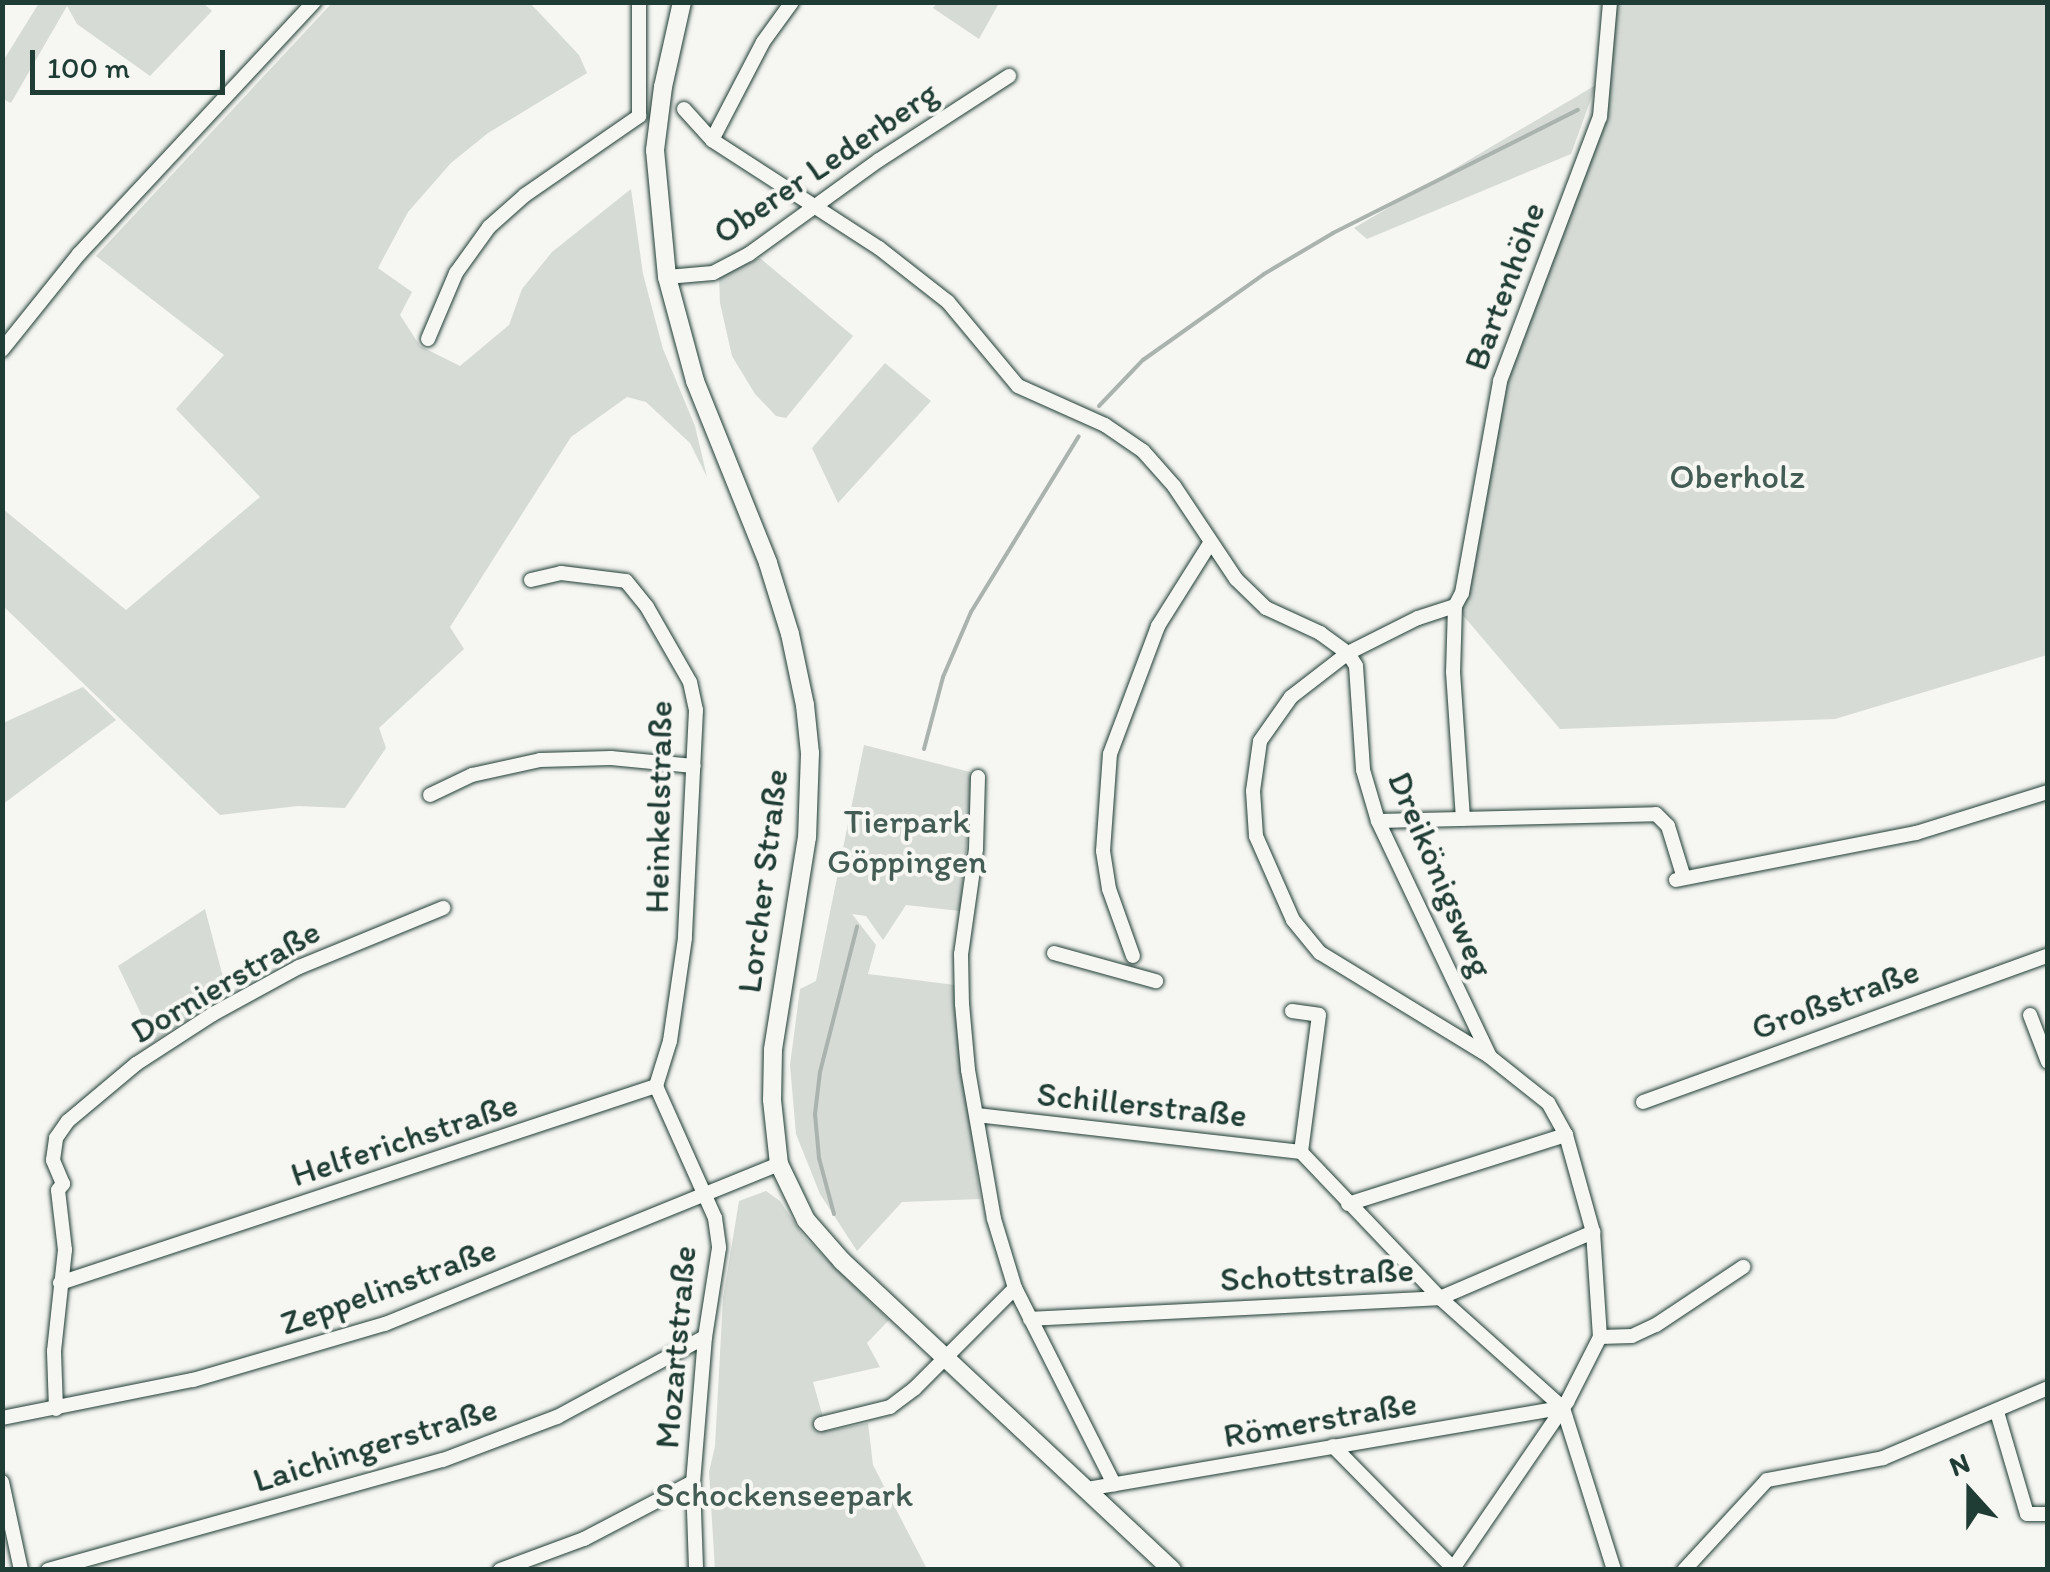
<!DOCTYPE html>
<meta charset="utf-8">
<style>
body{margin:0}
#map{position:relative;width:2050px;height:1572px;overflow:hidden;background:#f6f6f2;font-family:Itim,sans-serif}
div>[style]{position:absolute}
.green>*{inset:0;background:#d6dbd6}
.stream>*{height:4px;margin:-2px;padding:0 2px;transform-origin:2px;border-radius:2px;background:#aab3ae}
.roads{filter:drop-shadow(0 0 2px #1f3d34) drop-shadow(0 0 2px #1f3d34)}
.minor>*{height:14px;margin:-7px;padding:0 7px;transform-origin:7px;border-radius:7px;background:#f6f6f2}
.major>*{height:18px;margin:-9px;padding:0 9px;transform-origin:9px;border-radius:9px;background:#f6f6f2}
span{translate:-50% -50%;white-space:nowrap;text-align:center;line-height:1.15;-webkit-text-stroke:8px #f6f6f2;paint-order:stroke}
.street-label{font-size:35px;color:#1f3d34}
.park-label{font-size:35px;color:#445d54}
.frame{position:absolute;inset:0;border:5px solid #1f3d34;pointer-events:none}
.north{position:absolute;left:1920px;top:1442px;width:100px;height:100px;-webkit-text-stroke:8px #f6f6f2;paint-order:stroke;rotate:339deg;font-size:28px;font-weight:700;line-height:40px;text-align:center;color:#1f3d34}
.north::after{content:'';display:block;margin:auto;width:35px;height:45px;background:#1f3d34;clip-path:polygon(50% 0,100% 100%,50% 72%,0 100%)}
.scale{position:absolute;left:30px;top:50px;width:195px;height:45px;box-sizing:border-box;border:5px solid #1f3d34;border-top:0;padding-left:12px;font-size:30px;line-height:35px;white-space:nowrap;color:#1f3d34;-webkit-text-stroke:8px #f6f6f2;paint-order:stroke}
</style>
<div id="map">
<div class="green">
<div style="clip-path:polygon(202px 2px,212px 11px,150px 76px,77px 24px,67px 6px,11px 103px,3px 99px,3px 61px,39px 3px)"></div>
<div style="clip-path:polygon(332px 3px,530px 3px,579px 55px,587px 73px,488px 133px,451px 163px,408px 212px,378px 268px,412px 292px,400px 315px,420px 346px,460px 366px,509px 325px,522px 289px,552px 252px,631px 189px,643px 274px,663px 349px,695px 426px,707px 477px,690px 443px,646px 402px,627px 397px,571px 437px,450px 627px,464px 649px,379px 728px,386px 748px,345px 808px,298px 806px,220px 815px,3px 606px,3px 509px,126px 610px,260px 497px,176px 409px,224px 355px,96px 256px)"></div>
<div style="clip-path:polygon(937px 3px,937px 2px,999px 3px,979px 39px,933px 8px)"></div>
<div style="clip-path:polygon(1614px 3px,2047px 3px,2047px 655px,1835px 719px,1560px 729px,1455px 606px,1500px 381px,1583px 169px)"></div>
<div style="clip-path:polygon(1596px 85px,1571px 154px,1367px 239px,1354px 228px)"></div>
<div style="clip-path:polygon(760px 258px,853px 336px,786px 418px,776px 416px,755px 394px,732px 356px,720px 303px,719px 276px)"></div>
<div style="clip-path:polygon(885px 363px,931px 401px,838px 503px,812px 448px)"></div>
<div style="clip-path:polygon(83px 687px,116px 720px,3px 804px,3px 723px)"></div>
<div style="clip-path:polygon(864px 745px,974px 773px,960px 911px,906px 905px,883px 940px,866px 916px,852px 914px,876px 945px,868px 974px,955px 985px,980px 1199px,902px 1202px,857px 1251px,820px 1194px,796px 1134px,790px 1065px,800px 989px,816px 981px)"></div>
<div style="clip-path:polygon(205px 909px,228px 996px,154px 1041px,118px 966px)"></div>
<div style="clip-path:polygon(766px 1191px,780px 1201px,804px 1237px,889px 1320px,867px 1343px,880px 1367px,813px 1382px,827px 1431px,868px 1423px,873px 1465px,927px 1569px,715px 1570px,709px 1472px,715px 1446px,723px 1298px,739px 1201px)"></div>
</div>
<div class="stream">
<div style="left:1099px;top:406px;width:64px;rotate:-46.3deg"></div>
<div style="left:1143px;top:360px;width:148px;rotate:-35.4deg"></div>
<div style="left:1264px;top:274px;width:80px;rotate:-30.7deg"></div>
<div style="left:1333px;top:233px;width:274px;rotate:-26.7deg"></div>
<div style="left:924px;top:749px;width:74px;rotate:-75.2deg"></div>
<div style="left:943px;top:677px;width:71px;rotate:-66.7deg"></div>
<div style="left:971px;top:612px;width:206px;rotate:-58.5deg"></div>
<div style="left:834px;top:1214px;width:58px;rotate:-105deg"></div>
<div style="left:819px;top:1158px;width:44px;rotate:-95.2deg"></div>
<div style="left:815px;top:1114px;width:42px;rotate:-83.2deg"></div>
<div style="left:820px;top:1072px;width:150px;rotate:-75.7deg"></div>
</div>
<div class="roads">
<div class="minor">
<div style="left:684px;top:109px;width:42px;rotate:47.9deg"></div>
<div style="left:712px;top:140px;width:199px;rotate:32.9deg"></div>
<div style="left:879px;top:248px;width:88px;rotate:38deg"></div>
<div style="left:948px;top:302px;width:109px;rotate:50.2deg"></div>
<div style="left:1018px;top:386px;width:95px;rotate:24.1deg"></div>
<div style="left:1105px;top:425px;width:46px;rotate:34.4deg"></div>
<div style="left:1143px;top:451px;width:47px;rotate:48.5deg"></div>
<div style="left:1174px;top:486px;width:112px;rotate:56.3deg"></div>
<div style="left:1236px;top:579px;width:42px;rotate:44deg"></div>
<div style="left:1266px;top:608px;width:60px;rotate:24.8deg"></div>
<div style="left:1320px;top:633px;width:34px;rotate:36deg"></div>
<div style="left:1348px;top:653px;width:15px;rotate:58deg"></div>
<div style="left:1356px;top:666px;width:104px;rotate:86.1deg"></div>
<div style="left:1363px;top:770px;width:53px;rotate:73.6deg"></div>
<div style="left:1378px;top:821px;width:259px;rotate:64.6deg"></div>
<div style="left:712px;top:140px;width:110px;rotate:-62.5deg"></div>
<div style="left:763px;top:42px;width:49px;rotate:-54.1deg"></div>
<div style="left:667px;top:277px;width:46px;rotate:-5deg"></div>
<div style="left:713px;top:273px;width:41px;rotate:-27.8deg"></div>
<div style="left:749px;top:254px;width:160px;rotate:-35.9deg"></div>
<div style="left:879px;top:160px;width:155px;rotate:-32.9deg"></div>
<div style="left:428px;top:339px;width:72px;rotate:-67deg"></div>
<div style="left:456px;top:273px;width:57px;rotate:-54.3deg"></div>
<div style="left:489px;top:227px;width:48px;rotate:-41.6deg"></div>
<div style="left:525px;top:195px;width:139px;rotate:-34.7deg"></div>
<div style="left:639px;top:116px;width:114px;rotate:-90deg"></div>
<div style="left:2px;top:350px;width:123px;rotate:-51.3deg"></div>
<div style="left:79px;top:254px;width:345px;rotate:-47deg"></div>
<div style="left:531px;top:580px;width:31px;rotate:-13deg"></div>
<div style="left:561px;top:573px;width:65px;rotate:7deg"></div>
<div style="left:626px;top:581px;width:33px;rotate:51deg"></div>
<div style="left:647px;top:607px;width:86px;rotate:60.2deg"></div>
<div style="left:690px;top:682px;width:29px;rotate:78deg"></div>
<div style="left:696px;top:710px;width:228px;rotate:92.8deg"></div>
<div style="left:685px;top:938px;width:104px;rotate:98.3deg"></div>
<div style="left:670px;top:1041px;width:47px;rotate:107.3deg"></div>
<div style="left:1455px;top:606px;width:66px;rotate:91.7deg"></div>
<div style="left:1453px;top:672px;width:147px;rotate:86.1deg"></div>
<div style="left:978px;top:777px;width:72px;rotate:91.6deg"></div>
<div style="left:976px;top:849px;width:106px;rotate:98.1deg"></div>
<div style="left:961px;top:954px;width:50px;rotate:88.9deg"></div>
<div style="left:962px;top:1004px;width:66px;rotate:84.8deg"></div>
<div style="left:968px;top:1070px;width:151px;rotate:80.1deg"></div>
<div style="left:994px;top:1219px;width:72px;rotate:73.1deg"></div>
<div style="left:1015px;top:1288px;width:220px;rotate:63.2deg"></div>
<div style="left:430px;top:795px;width:47px;rotate:-25.5deg"></div>
<div style="left:472px;top:775px;width:70px;rotate:-12.4deg"></div>
<div style="left:540px;top:760px;width:71px;rotate:-1.6deg"></div>
<div style="left:611px;top:758px;width:83px;rotate:5.5deg"></div>
<div style="left:1378px;top:821px;width:278px;rotate:-1.4deg"></div>
<div style="left:1656px;top:814px;width:17px;rotate:45deg"></div>
<div style="left:1668px;top:826px;width:54px;rotate:72.9deg"></div>
<div style="left:1676px;top:880px;width:245px;rotate:-11.1deg"></div>
<div style="left:1916px;top:833px;width:138px;rotate:-17.3deg"></div>
<div style="left:1054px;top:953px;width:106px;rotate:15.4deg"></div>
<div style="left:1133px;top:956px;width:71px;rotate:-109.7deg"></div>
<div style="left:1109px;top:889px;width:38px;rotate:-99deg"></div>
<div style="left:1103px;top:851px;width:97px;rotate:-85.9deg"></div>
<div style="left:1110px;top:754px;width:137px;rotate:-69.4deg"></div>
<div style="left:1158px;top:626px;width:96px;rotate:-57.8deg"></div>
<div style="left:1292px;top:1011px;width:27px;rotate:8deg"></div>
<div style="left:1319px;top:1015px;width:138px;rotate:97.5deg"></div>
<div style="left:2030px;top:1015px;width:50px;rotate:69deg"></div>
<div style="left:1643px;top:1102px;width:431px;rotate:-19.9deg"></div>
<div style="left:977px;top:1115px;width:326px;rotate:6.5deg"></div>
<div style="left:1301px;top:1152px;width:202px;rotate:46.4deg"></div>
<div style="left:1440px;top:1298px;width:165px;rotate:41.8deg"></div>
<div style="left:1563px;top:1408px;width:170px;rotate:72.5deg"></div>
<div style="left:1348px;top:1204px;width:229px;rotate:-17.6deg"></div>
<div style="left:60px;top:1283px;width:628px;rotate:-18.29deg"></div>
<div style="left:656px;top:1086px;width:145px;rotate:65.9deg"></div>
<div style="left:715px;top:1218px;width:30px;rotate:82deg"></div>
<div style="left:719px;top:1248px;width:90px;rotate:98.9deg"></div>
<div style="left:705px;top:1337px;width:145px;rotate:94.7deg"></div>
<div style="left:693px;top:1482px;width:88px;rotate:88deg"></div>
<div style="left:1030px;top:1319px;width:411px;rotate:-2.9deg"></div>
<div style="left:1440px;top:1298px;width:167px;rotate:-23.3deg"></div>
<div style="left:1600px;top:1337px;width:32px;rotate:-2deg"></div>
<div style="left:1632px;top:1336px;width:26px;rotate:-25deg"></div>
<div style="left:1656px;top:1325px;width:105px;rotate:-33.7deg"></div>
<div style="left:56px;top:1409px;width:58px;rotate:-92deg"></div>
<div style="left:54px;top:1351px;width:102px;rotate:-83.8deg"></div>
<div style="left:65px;top:1250px;width:60px;rotate:-96.7deg"></div>
<div style="left:58px;top:1190px;width:8px;rotate:-50deg"></div>
<div style="left:63px;top:1184px;width:26px;rotate:-113deg"></div>
<div style="left:53px;top:1160px;width:22px;rotate:-82deg"></div>
<div style="left:56px;top:1138px;width:21px;rotate:-55deg"></div>
<div style="left:68px;top:1121px;width:89px;rotate:-40deg"></div>
<div style="left:136px;top:1064px;width:92px;rotate:-33deg"></div>
<div style="left:213px;top:1014px;width:98px;rotate:-28.7deg"></div>
<div style="left:299px;top:967px;width:156px;rotate:-22.3deg"></div>
<div style="left:1997px;top:1412px;width:106px;rotate:73.6deg"></div>
<div style="left:2027px;top:1514px;width:21px"></div>
<div style="left:2px;top:1418px;width:195px;rotate:-11.3deg"></div>
<div style="left:193px;top:1380px;width:200px;rotate:-16.3deg"></div>
<div style="left:385px;top:1324px;width:425px;rotate:-22.1deg"></div>
<div style="left:821px;top:1424px;width:71px;rotate:-13.8deg"></div>
<div style="left:890px;top:1407px;width:31px;rotate:-37deg"></div>
<div style="left:915px;top:1388px;width:141px;rotate:-45deg"></div>
<div style="left:1333px;top:1446px;width:171px;rotate:45.5deg"></div>
<div style="left:2px;top:1482px;width:90px;rotate:77.8deg"></div>
<div style="left:1087px;top:1489px;width:483px;rotate:-9.7deg"></div>
<div style="left:48px;top:1570px;width:410px;rotate:-15.6deg"></div>
<div style="left:443px;top:1460px;width:122px;rotate:-20.7deg"></div>
<div style="left:557px;top:1417px;width:168px;rotate:-28.4deg"></div>
<div style="left:500px;top:1570px;width:90px;rotate:-20.3deg"></div>
<div style="left:584px;top:1539px;width:123px;rotate:-27.6deg"></div>
<div style="left:1452px;top:1570px;width:204px;rotate:-55.6deg"></div>
<div style="left:1567px;top:1402px;width:73px;rotate:-63.1deg"></div>
<div style="left:1600px;top:1337px;width:105px;rotate:-93.8deg"></div>
<div style="left:1593px;top:1232px;width:101px;rotate:-105.6deg"></div>
<div style="left:1566px;top:1135px;width:37px;rotate:-119deg"></div>
<div style="left:1548px;top:1103px;width:75px;rotate:-141.5deg"></div>
<div style="left:1489px;top:1056px;width:198px;rotate:-148.6deg"></div>
<div style="left:1320px;top:953px;width:43px;rotate:-129.3deg"></div>
<div style="left:1293px;top:920px;width:92px;rotate:-113.8deg"></div>
<div style="left:1256px;top:836px;width:45px;rotate:-93.8deg"></div>
<div style="left:1253px;top:791px;width:50px;rotate:-82deg"></div>
<div style="left:1260px;top:741px;width:54px;rotate:-54.8deg"></div>
<div style="left:1291px;top:697px;width:72px;rotate:-37.7deg"></div>
<div style="left:1348px;top:653px;width:78px;rotate:-26.6deg"></div>
<div style="left:1418px;top:618px;width:39px;rotate:-18deg"></div>
<div style="left:1455px;top:606px;width:15px;rotate:-62deg"></div>
<div style="left:1462px;top:593px;width:215px;rotate:-79.8deg"></div>
<div style="left:1500px;top:381px;width:282px;rotate:-69.3deg"></div>
<div style="left:1600px;top:117px;width:115px;rotate:-85deg"></div>
<div style="left:1684px;top:1570px;width:122px;rotate:-47.3deg"></div>
<div style="left:1767px;top:1480px;width:118px;rotate:-10.7deg"></div>
<div style="left:1883px;top:1458px;width:179px;rotate:-23deg"></div>
</div>
<div class="major">
<div style="left:682px;top:2px;width:87px;rotate:102.6deg"></div>
<div style="left:663px;top:87px;width:64px;rotate:97.2deg"></div>
<div style="left:655px;top:150px;width:128px;rotate:84.6deg"></div>
<div style="left:667px;top:277px;width:108px;rotate:74.9deg"></div>
<div style="left:695px;top:381px;width:196px;rotate:68.1deg"></div>
<div style="left:768px;top:563px;width:74px;rotate:72.8deg"></div>
<div style="left:790px;top:634px;width:73px;rotate:78.1deg"></div>
<div style="left:805px;top:705px;width:48px;rotate:84.1deg"></div>
<div style="left:810px;top:753px;width:84px;rotate:92deg"></div>
<div style="left:807px;top:837px;width:216px;rotate:99.1deg"></div>
<div style="left:773px;top:1050px;width:50px;rotate:91.1deg"></div>
<div style="left:772px;top:1100px;width:64px;rotate:83.8deg"></div>
<div style="left:779px;top:1164px;width:62px;rotate:64.3deg"></div>
<div style="left:806px;top:1220px;width:55px;rotate:48.7deg"></div>
<div style="left:842px;top:1261px;width:452px;rotate:43.1deg"></div>
</div>
</div>
<div class="street-label">
<span style="left:825px;top:162px;rotate:-34deg">Oberer Lederberg</span>
<span style="left:1504px;top:286px;rotate:-70deg">Bartenhöhe</span>
<span style="left:658px;top:807px;rotate:-89deg">Heinkelstraße</span>
<span style="left:1441px;top:874px;rotate:67deg">Dreikönigsweg</span>
<span style="left:762px;top:881px;rotate:-83deg">Lorcher Straße</span>
<span style="left:225px;top:981px;rotate:-30deg">Dornierstraße</span>
<span style="left:1835px;top:999px;rotate:-20deg">Großstraße</span>
<span style="left:1142px;top:1104px;rotate:6deg">Schillerstraße</span>
<span style="left:404px;top:1139px;rotate:-18deg">Helferichstraße</span>
<span style="left:1317px;top:1274px;rotate:-3deg">Schottstraße</span>
<span style="left:388px;top:1286px;rotate:-20deg">Zeppelinstraße</span>
<span style="left:675px;top:1347px;rotate:-85deg">Mozartstraße</span>
<span style="left:1320px;top:1419px;rotate:-10deg">Römerstraße</span>
<span style="left:375px;top:1444px;rotate:-17deg">Laichingerstraße</span>
</div>
<div class="park-label">
<span style="left:1737px;top:476px">Oberholz</span>
<span style="left:907px;top:841px">Tierpark<br>Göppingen</span>
<span style="left:784px;top:1494px">Schockenseepark</span>
</div>
<div class="frame"></div>
<div class="north">N</div>
<div class="scale">100 m</div>
</div>
